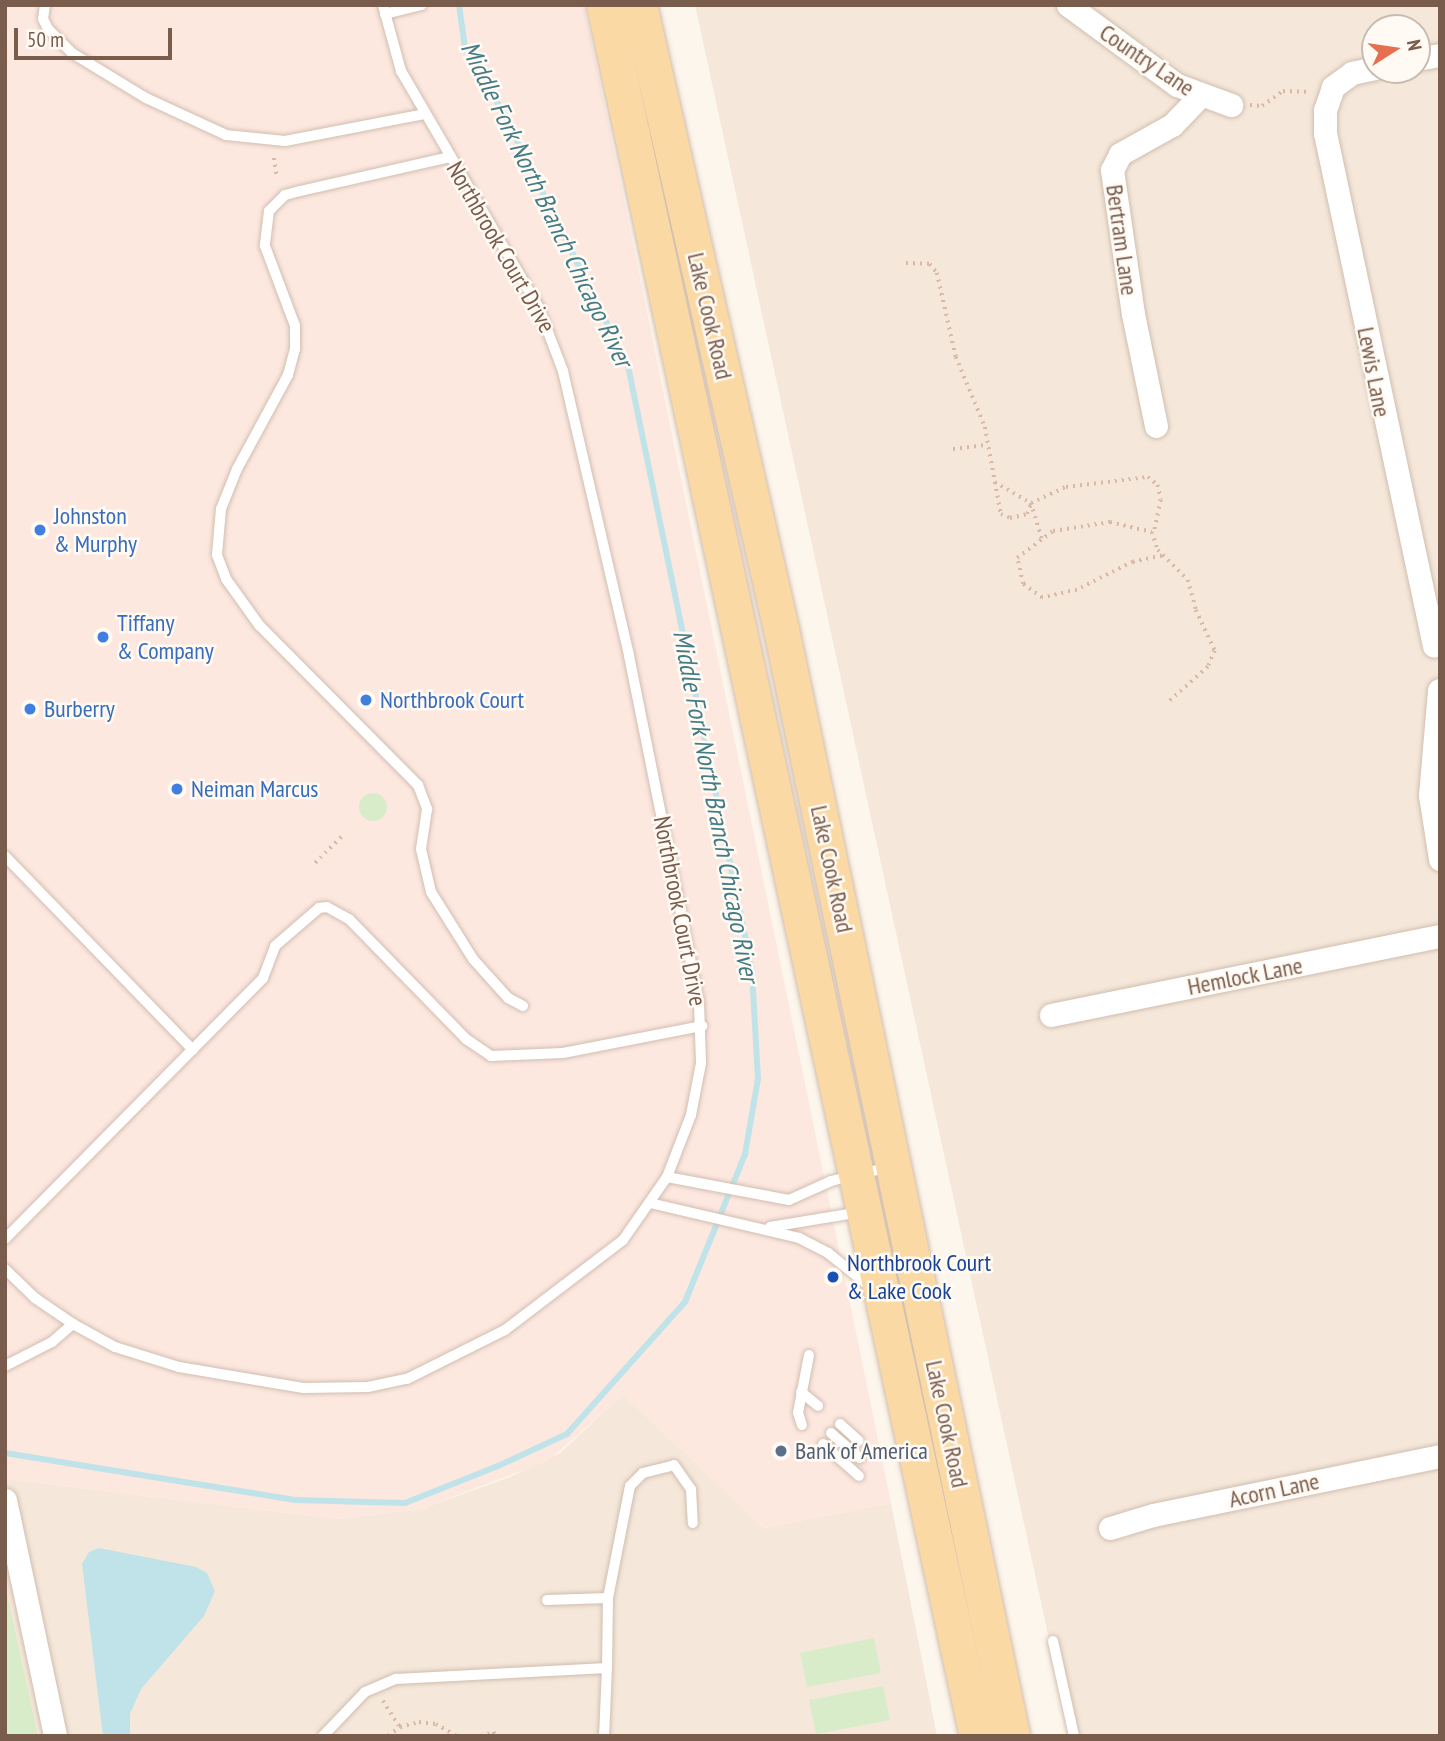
<!DOCTYPE html>
<style>
body{margin:0}
#map{position:relative;width:1445px;height:1741px;overflow:hidden;background:#fdf6ec;font-family:"PT Sans Narrow",sans-serif}
div>[style]{position:absolute}
.residential>*{inset:0;background:#f5e8da}
.commercial>*{inset:0;background:#fde8e0}
.green>*{inset:0;background:#d8ecc9}
.round{border-radius:50%}
.water>*{inset:0;background:#bfe3e8}
.stream>*{height:6px;margin:-3px;padding:0 3px;transform-origin:3px;border-radius:3px;background:#bfe3e8}
.path>*{height:3.5px;margin-top:-1.75px;transform-origin:0;background:repeating-linear-gradient(90deg,#d9b8a5 0 2px,transparent 0 7px)}
.roads{filter:drop-shadow(0 0 2px #d1beb0) drop-shadow(0 0 2px #d1beb0)}
.service>*{height:10px;margin:-5px;padding:0 5px;transform-origin:5px;border-radius:5px;background:#fff}
.minor>*{height:23px;margin:-11.5px;padding:0 11.5px;transform-origin:11.5px;border-radius:11.5px;background:#fff}
.primary>*{height:35px;margin:-17.5px;padding:0 17.5px;transform-origin:17.5px;border-radius:17.5px;background:#fbd9a5}
.dots>*{width:19px;height:19px;translate:-50% -50%;box-sizing:border-box;border:4px solid #fffaf3;border-radius:50%}
span{translate:-50% -50%;white-space:nowrap;text-align:center;line-height:1.15;-webkit-text-stroke:5px #fffaf3;paint-order:stroke}
.street-label{font-size:24px;color:#7a5c4d}
.shop-label{font-size:24px;color:#366cbe}
.left{translate:0 -50%;text-align:left}
.transit-label{font-size:24px;color:#164399}
.service-label{font-size:24px;color:#4e5e75}
.water-label{font-size:26px;color:#437c86;font-style:italic}
.frame{position:absolute;inset:0;border:7px solid #7a5c4d;pointer-events:none}
.north{position:absolute;left:1361px;top:14px;width:70px;height:70px;box-sizing:border-box;background:#fffaf3;border:2px solid #cabbb1;border-radius:50%;rotate:78deg;font-size:19px;font-weight:700;line-height:28px;text-align:center;color:#7a5c4d}
.north::after{content:'';display:block;margin:auto;width:24px;height:32px;background:#e76f51;clip-path:polygon(50% 0,100% 100%,50% 72%,0 100%)}
.scale{position:absolute;left:14px;top:28px;width:158px;height:32px;box-sizing:border-box;border:4px solid #7a5c4d;border-top:0;padding-left:9px;font-size:21px;line-height:24px;white-space:nowrap;color:#7a5c4d;-webkit-text-stroke:5px #fffaf3;paint-order:stroke}
</style>
<div id="map">
<div class="residential">
<div style="clip-path:polygon(evenodd,695px 5px,1440px 5px,1440px 1736px,1070px 1736px,695px 5px,1375px 28px,1417px 28px,1417px 70px,1375px 70px,1375px 28px)"></div>
<div style="clip-path:polygon(623px 1394px,764px 1528px,891px 1503px,937px 1736px,38px 1736px,5px 1584px,5px 1479px,338px 1519px,421px 1509px,510px 1477px,560px 1453px)"></div>
</div>
<div class="commercial">
<div style="clip-path:polygon(5px 5px,584px 5px,891px 1503px,764px 1528px,623px 1395px,548px 1461px,421px 1509px,338px 1519px,5px 1479px)"></div>
</div>
<div class="green">
<div class="round" style="left:359px;top:793px;width:28px;height:28px"></div>
<div style="clip-path:polygon(5px 1584px,38px 1736px,5px 1736px)"></div>
<div style="clip-path:polygon(874px 1638px,881px 1673px,807px 1687px,800px 1653px)"></div>
<div style="clip-path:polygon(883px 1686px,890px 1720px,816px 1734px,809px 1700px)"></div>
</div>
<div class="water">
<div style="clip-path:polygon(99px 1548px,196px 1567px,207px 1573px,215px 1591px,204px 1616px,141px 1689px,130px 1714px,130px 1736px,103px 1736px,82px 1564px,89px 1552px)"></div>
</div>
<div class="stream">
<div style="left:5px;top:1453px;width:294px;rotate:9.2deg"></div>
<div style="left:295px;top:1500px;width:110px;rotate:1.6deg"></div>
<div style="left:405px;top:1503px;width:100px;rotate:-21.7deg"></div>
<div style="left:498px;top:1466px;width:76px;rotate:-24.9deg"></div>
<div style="left:567px;top:1434px;width:177px;rotate:-48.2deg"></div>
<div style="left:685px;top:1302px;width:160px;rotate:-67.9deg"></div>
<div style="left:745px;top:1154px;width:76px;rotate:-80.2deg"></div>
<div style="left:758px;top:1079px;width:109px;rotate:-93.2deg"></div>
<div style="left:752px;top:970px;width:617px;rotate:-101.6deg"></div>
<div style="left:628px;top:366px;width:281px;rotate:-116.2deg"></div>
<div style="left:504px;top:114px;width:77px;rotate:-120.6deg"></div>
<div style="left:465px;top:48px;width:43px;rotate:-97.9deg"></div>
</div>
<div class="path">
<div style="left:1250px;top:105px;width:12px;rotate:5deg"></div>
<div style="left:1262px;top:106px;width:26px;rotate:-36deg"></div>
<div style="left:1283px;top:91px;width:24px;rotate:2deg"></div>
<div style="left:274px;top:158px;width:18px;rotate:81deg"></div>
<div style="left:906px;top:263px;width:24px;rotate:2deg"></div>
<div style="left:930px;top:264px;width:11px;rotate:52deg"></div>
<div style="left:937px;top:273px;width:86px;rotate:77.3deg"></div>
<div style="left:956px;top:357px;width:76px;rotate:67.5deg"></div>
<div style="left:985px;top:427px;width:88px;rotate:79.6deg"></div>
<div style="left:1001px;top:514px;width:10px;rotate:24deg"></div>
<div style="left:1010px;top:518px;width:17px;rotate:-13deg"></div>
<div style="left:1027px;top:514px;width:12px;rotate:-70deg"></div>
<div style="left:1031px;top:503px;width:38px;rotate:-25deg"></div>
<div style="left:1066px;top:487px;width:83px;rotate:-7deg"></div>
<div style="left:1148px;top:477px;width:13px;rotate:39deg"></div>
<div style="left:1158px;top:485px;width:15px;rotate:79deg"></div>
<div style="left:1161px;top:500px;width:35px;rotate:102deg"></div>
<div style="left:953px;top:449px;width:34px;rotate:-7deg"></div>
<div style="left:995px;top:482px;width:42px;rotate:30.3deg"></div>
<div style="left:1031px;top:503px;width:37px;rotate:73deg"></div>
<div style="left:1162px;top:556px;width:30px;rotate:168deg"></div>
<div style="left:1133px;top:562px;width:63px;rotate:153.4deg"></div>
<div style="left:1077px;top:590px;width:36px;rotate:167deg"></div>
<div style="left:1042px;top:598px;width:24px;rotate:-144deg"></div>
<div style="left:1023px;top:584px;width:27px;rotate:-103deg"></div>
<div style="left:1017px;top:558px;width:45px;rotate:-36.9deg"></div>
<div style="left:1053px;top:531px;width:58px;rotate:-9deg"></div>
<div style="left:1110px;top:522px;width:43px;rotate:13.4deg"></div>
<div style="left:1152px;top:532px;width:19px;rotate:72deg"></div>
<div style="left:1158px;top:550px;width:42px;rotate:45deg"></div>
<div style="left:1188px;top:580px;width:31px;rotate:75deg"></div>
<div style="left:1196px;top:610px;width:45px;rotate:65.1deg"></div>
<div style="left:1215px;top:651px;width:17px;rotate:114deg"></div>
<div style="left:1208px;top:667px;width:51px;rotate:138.2deg"></div>
<div style="left:315px;top:863px;width:37px;rotate:-45deg"></div>
<div style="left:383px;top:1701px;width:31px;rotate:57deg"></div>
<div style="left:400px;top:1727px;width:20px;rotate:-15deg"></div>
<div style="left:419px;top:1722px;width:17px;rotate:7deg"></div>
<div style="left:436px;top:1724px;width:24px;rotate:30deg"></div>
<div style="left:388px;top:1736px;width:15px;rotate:-37deg"></div>
<div style="left:481px;top:1736px;width:14px;rotate:-17deg"></div>
<div style="left:494px;top:1732px;width:4px;rotate:76deg"></div>
</div>
<div class="roads">
<div class="service">
<div style="left:45px;top:5px;width:14px;rotate:98deg"></div>
<div style="left:43px;top:19px;width:11px;rotate:63deg"></div>
<div style="left:48px;top:29px;width:34px;rotate:45deg"></div>
<div style="left:72px;top:53px;width:87px;rotate:31.3deg"></div>
<div style="left:146px;top:98px;width:88px;rotate:24.8deg"></div>
<div style="left:226px;top:135px;width:59px;rotate:5.8deg"></div>
<div style="left:285px;top:141px;width:143px;rotate:-10.9deg"></div>
<div style="left:385px;top:14px;width:38px;rotate:-14deg"></div>
<div style="left:450px;top:157px;width:154px;rotate:167.2deg"></div>
<div style="left:300px;top:191px;width:16px;rotate:165deg"></div>
<div style="left:285px;top:195px;width:23px;rotate:135deg"></div>
<div style="left:269px;top:211px;width:35px;rotate:97deg"></div>
<div style="left:265px;top:246px;width:85px;rotate:69.4deg"></div>
<div style="left:295px;top:326px;width:23px;rotate:90deg"></div>
<div style="left:295px;top:349px;width:27px;rotate:105deg"></div>
<div style="left:288px;top:375px;width:107px;rotate:118.5deg"></div>
<div style="left:237px;top:469px;width:43px;rotate:111.8deg"></div>
<div style="left:221px;top:509px;width:46px;rotate:95deg"></div>
<div style="left:217px;top:555px;width:26px;rotate:69deg"></div>
<div style="left:226px;top:579px;width:57px;rotate:54.3deg"></div>
<div style="left:259px;top:625px;width:226px;rotate:45.2deg"></div>
<div style="left:418px;top:785px;width:26px;rotate:69deg"></div>
<div style="left:427px;top:809px;width:40px;rotate:98.5deg"></div>
<div style="left:421px;top:849px;width:44px;rotate:76.9deg"></div>
<div style="left:431px;top:892px;width:79px;rotate:57.9deg"></div>
<div style="left:473px;top:959px;width:52px;rotate:48.1deg"></div>
<div style="left:508px;top:998px;width:17px;rotate:28deg"></div>
<div style="left:5px;top:856px;width:270px;rotate:45.9deg"></div>
<div style="left:667px;top:1177px;width:124px;rotate:10.7deg"></div>
<div style="left:789px;top:1200px;width:46px;rotate:-24.3deg"></div>
<div style="left:831px;top:1181px;width:61px;rotate:-13.3deg"></div>
<div style="left:650px;top:1203px;width:153px;rotate:13.2deg"></div>
<div style="left:799px;top:1238px;width:33px;rotate:27deg"></div>
<div style="left:828px;top:1253px;width:53px;rotate:38.8deg"></div>
<div style="left:770px;top:1227px;width:92px;rotate:-9.4deg"></div>
<div style="left:5px;top:1239px;width:367px;rotate:-45.3deg"></div>
<div style="left:263px;top:978px;width:34px;rotate:-69deg"></div>
<div style="left:275px;top:946px;width:58px;rotate:-40.8deg"></div>
<div style="left:319px;top:908px;width:8px;rotate:-7deg"></div>
<div style="left:327px;top:907px;width:25px;rotate:29deg"></div>
<div style="left:349px;top:919px;width:168px;rotate:45.7deg"></div>
<div style="left:466px;top:1039px;width:30px;rotate:34deg"></div>
<div style="left:491px;top:1056px;width:72px;rotate:-2.4deg"></div>
<div style="left:563px;top:1053px;width:142px;rotate:-11deg"></div>
<div style="left:5px;top:1269px;width:42px;rotate:44deg"></div>
<div style="left:35px;top:1298px;width:46px;rotate:34.4deg"></div>
<div style="left:73px;top:1324px;width:48px;rotate:28.7deg"></div>
<div style="left:115px;top:1347px;width:67px;rotate:17.4deg"></div>
<div style="left:179px;top:1367px;width:126px;rotate:9.6deg"></div>
<div style="left:303px;top:1388px;width:65px;rotate:-0.9deg"></div>
<div style="left:368px;top:1387px;width:40px;rotate:-12deg"></div>
<div style="left:407px;top:1379px;width:110px;rotate:-26.6deg"></div>
<div style="left:505px;top:1330px;width:148px;rotate:-37.3deg"></div>
<div style="left:623px;top:1240px;width:77px;rotate:-55.1deg"></div>
<div style="left:667px;top:1177px;width:66px;rotate:-68.8deg"></div>
<div style="left:691px;top:1115px;width:53px;rotate:-79.1deg"></div>
<div style="left:701px;top:1063px;width:60px;rotate:-91.9deg"></div>
<div style="left:699px;top:1003px;width:355px;rotate:-101.4deg"></div>
<div style="left:629px;top:655px;width:292px;rotate:-103.1deg"></div>
<div style="left:563px;top:371px;width:67px;rotate:-110.9deg"></div>
<div style="left:539px;top:308px;width:274px;rotate:-120.2deg"></div>
<div style="left:401px;top:71px;width:68px;rotate:-105.3deg"></div>
<div style="left:5px;top:1366px;width:53px;rotate:-27.1deg"></div>
<div style="left:52px;top:1342px;width:28px;rotate:-41deg"></div>
<div style="left:801px;top:1392px;width:22px;rotate:39deg"></div>
<div style="left:840px;top:1424px;width:25px;rotate:42deg"></div>
<div style="left:802px;top:1425px;width:13px;rotate:-108deg"></div>
<div style="left:798px;top:1413px;width:59px;rotate:-79.3deg"></div>
<div style="left:831px;top:1433px;width:38px;rotate:41deg"></div>
<div style="left:823px;top:1444px;width:48px;rotate:41.6deg"></div>
<div style="left:547px;top:1600px;width:61px;rotate:-1.9deg"></div>
<div style="left:1053px;top:1641px;width:97px;rotate:77.5deg"></div>
<div style="left:607px;top:1668px;width:70px;rotate:-89.2deg"></div>
<div style="left:608px;top:1598px;width:114px;rotate:-78.9deg"></div>
<div style="left:630px;top:1486px;width:18px;rotate:-45deg"></div>
<div style="left:643px;top:1473px;width:32px;rotate:-14deg"></div>
<div style="left:674px;top:1465px;width:29px;rotate:55deg"></div>
<div style="left:691px;top:1489px;width:34px;rotate:87deg"></div>
<div style="left:323px;top:1736px;width:61px;rotate:-46.3deg"></div>
<div style="left:365px;top:1692px;width:34px;rotate:-23deg"></div>
<div style="left:396px;top:1679px;width:211px;rotate:-3deg"></div>
<div style="left:607px;top:1668px;width:68px;rotate:92.5deg"></div>
</div>
<div class="minor">
<div style="left:1068px;top:5px;width:135px;rotate:36.3deg"></div>
<div style="left:1177px;top:85px;width:58px;rotate:20.3deg"></div>
<div style="left:1417px;top:59px;width:23px;rotate:-10deg"></div>
<div style="left:1375px;top:68px;width:24px;rotate:168deg"></div>
<div style="left:1352px;top:73px;width:24px;rotate:144deg"></div>
<div style="left:1333px;top:87px;width:24px;rotate:109deg"></div>
<div style="left:1325px;top:110px;width:23px;rotate:90deg"></div>
<div style="left:1325px;top:133px;width:524px;rotate:78deg"></div>
<div style="left:1156px;top:426px;width:114px;rotate:-101.6deg"></div>
<div style="left:1133px;top:314px;width:146px;rotate:-98.3deg"></div>
<div style="left:1112px;top:170px;width:18px;rotate:-63deg"></div>
<div style="left:1120px;top:154px;width:60px;rotate:-29.1deg"></div>
<div style="left:1172px;top:125px;width:40px;rotate:-46deg"></div>
<div style="left:1439px;top:690px;width:105px;rotate:94.9deg"></div>
<div style="left:1430px;top:795px;width:65px;rotate:81.1deg"></div>
<div style="left:1051px;top:1015px;width:397px;rotate:-11.5deg"></div>
<div style="left:5px;top:1500px;width:241px;rotate:78deg"></div>
<div style="left:1110px;top:1528px;width:45px;rotate:-16.8deg"></div>
<div style="left:1153px;top:1515px;width:293px;rotate:-11.6deg"></div>
</div>
<div class="primary">
<div style="left:604px;top:5px;width:1771px;rotate:77.84deg"></div>
<div style="left:639px;top:5px;width:640px;rotate:77.18deg"></div>
<div style="left:781px;top:629px;width:1131px;rotate:78.21deg"></div>
</div>
</div>
<div class="dots">
<div style="left:40px;top:530px;background:#3f7fe0"></div>
<div style="left:103px;top:637px;background:#3f7fe0"></div>
<div style="left:366px;top:700px;background:#3f7fe0"></div>
<div style="left:30px;top:709px;background:#3f7fe0"></div>
<div style="left:177px;top:789px;background:#3f7fe0"></div>
<div style="left:833px;top:1277px;background:#1a4fb4"></div>
<div style="left:781px;top:1451px;background:#5c6f8a"></div>
</div>
<div class="street-label">
<span style="left:1147px;top:60px;rotate:34deg">Country Lane</span>
<span style="left:1122px;top:240px;rotate:82deg">Bertram Lane</span>
<span style="left:501px;top:247px;rotate:60deg">Northbrook Court Drive</span>
<span style="left:710px;top:316px;rotate:77deg">Lake Cook Road</span>
<span style="left:1374px;top:372px;rotate:79deg">Lewis Lane</span>
<span style="left:832px;top:869px;rotate:78deg">Lake Cook Road</span>
<span style="left:680px;top:911px;rotate:79deg">Northbrook Court Drive</span>
<span style="left:1245px;top:976px;rotate:-11deg">Hemlock Lane</span>
<span style="left:947px;top:1424px;rotate:78deg">Lake Cook Road</span>
<span style="left:1274px;top:1490px;rotate:-12deg">Acorn Lane</span>
</div>
<div class="shop-label">
<span class="left" style="left:54px;top:530px">Johnston<br>&amp; Murphy</span>
<span class="left" style="left:117px;top:637px">Tiffany<br>&amp; Company</span>
<span class="left" style="left:380px;top:700px">Northbrook Court</span>
<span class="left" style="left:44px;top:709px">Burberry</span>
<span class="left" style="left:191px;top:789px">Neiman Marcus</span>
</div>
<div class="transit-label">
<span class="left" style="left:847px;top:1277px">Northbrook Court<br>&amp; Lake Cook</span>
</div>
<div class="service-label">
<span class="left" style="left:795px;top:1451px">Bank of America</span>
</div>
<div class="water-label">
<span style="left:547px;top:204px;rotate:64deg">Middle Fork North Branch Chicago River</span>
<span style="left:716px;top:806px;rotate:79deg">Middle Fork North Branch Chicago River</span>
</div>
<div class="frame"></div>
<div class="north">N</div>
<div class="scale">50 m</div>
</div>
